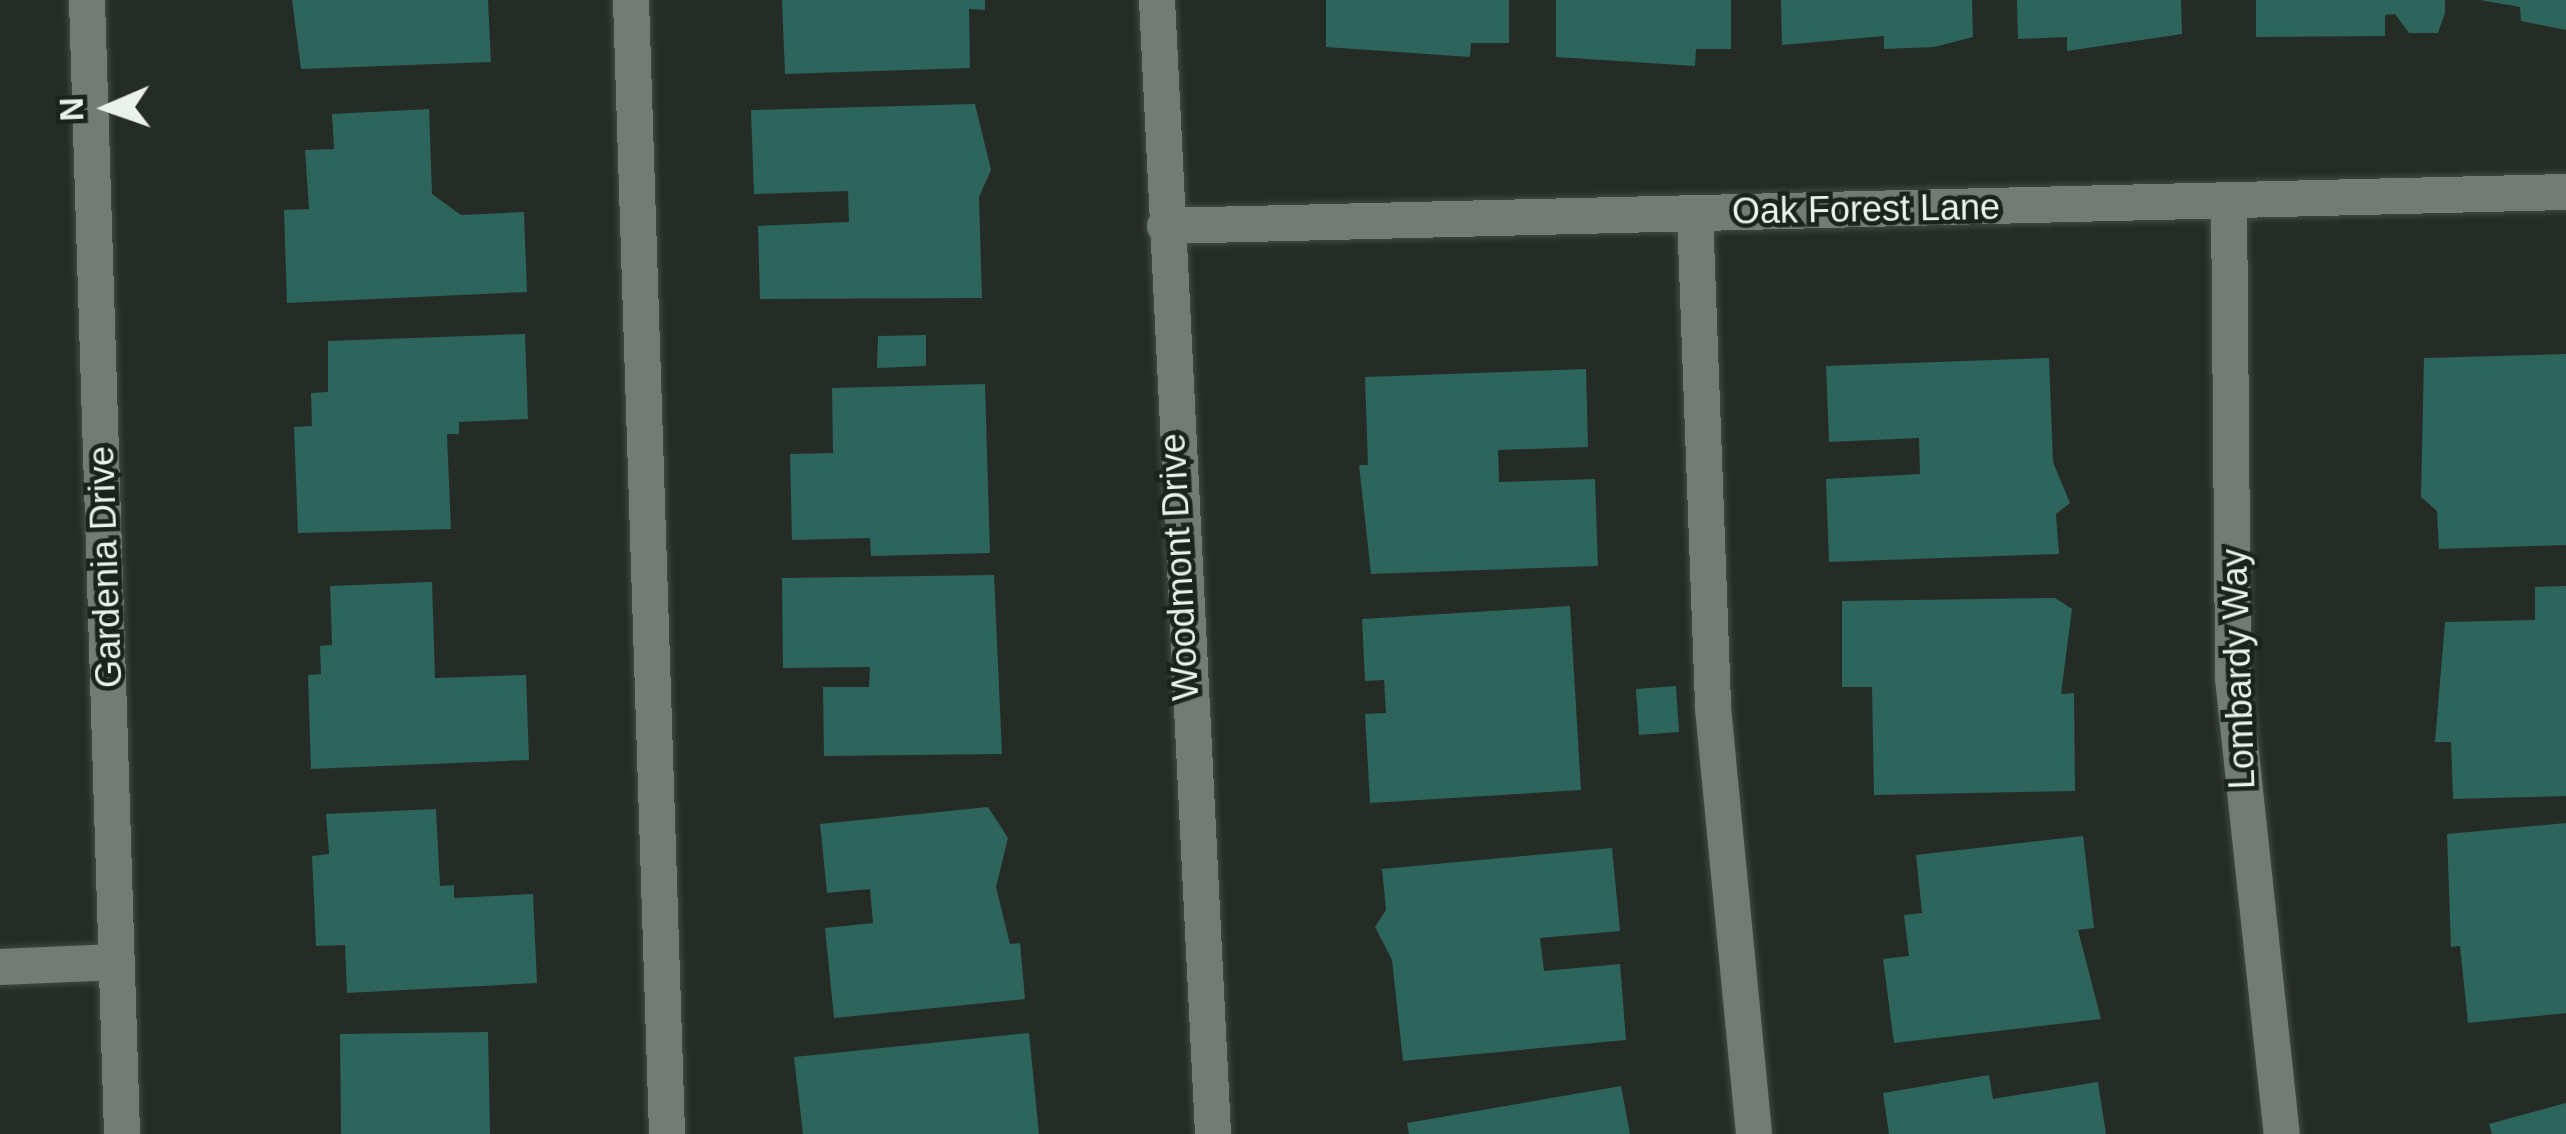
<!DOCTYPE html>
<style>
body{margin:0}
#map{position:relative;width:2566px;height:1134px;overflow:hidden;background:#252c26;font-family:Helvetica,sans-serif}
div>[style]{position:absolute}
.building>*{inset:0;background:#2d645b}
.roads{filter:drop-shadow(0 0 3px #434a44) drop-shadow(0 0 3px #434a44)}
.minor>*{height:36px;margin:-18px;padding:0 18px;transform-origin:18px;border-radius:18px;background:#727b74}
span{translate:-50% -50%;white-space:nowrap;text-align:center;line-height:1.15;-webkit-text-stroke:9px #1b231d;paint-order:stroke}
.street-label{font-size:36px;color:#ebf1ec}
.north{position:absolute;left:48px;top:48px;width:120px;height:120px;-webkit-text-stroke:9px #1b231d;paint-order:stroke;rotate:268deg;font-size:33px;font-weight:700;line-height:48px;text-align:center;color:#ebf1ec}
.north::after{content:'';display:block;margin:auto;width:42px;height:54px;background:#ebf1ec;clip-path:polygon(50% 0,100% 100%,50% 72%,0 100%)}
</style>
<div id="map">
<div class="building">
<div style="clip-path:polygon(292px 0,488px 0,491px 62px,301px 69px)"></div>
<div style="clip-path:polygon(782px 0,985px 0,985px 10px,969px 9px,970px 68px,785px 74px)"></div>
<div style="clip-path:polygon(1326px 0,1509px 0,1509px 43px,1471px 43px,1470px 57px,1326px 47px)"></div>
<div style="clip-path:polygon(1556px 0,1731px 0,1731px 49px,1696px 49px,1695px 66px,1556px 57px)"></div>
<div style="clip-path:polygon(1781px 0,1972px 0,1973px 37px,1934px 47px,1884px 49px,1884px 36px,1782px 45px)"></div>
<div style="clip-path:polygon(2017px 0,2181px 0,2182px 34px,2067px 51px,2067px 37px,2018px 39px)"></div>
<div style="clip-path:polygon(2256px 0,2445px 0,2445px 13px,2438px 33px,2409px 33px,2395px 14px,2385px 15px,2385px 36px,2256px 37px)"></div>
<div style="clip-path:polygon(2480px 0,2566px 0,2566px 30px,2521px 21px,2520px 7px)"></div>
<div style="clip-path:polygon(975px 104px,991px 170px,979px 197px,982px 298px,760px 299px,758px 226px,849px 222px,848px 191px,754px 194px,751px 110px)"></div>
<div style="clip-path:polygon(429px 109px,432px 194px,461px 215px,524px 212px,527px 292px,287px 303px,284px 210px,309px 209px,305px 150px,334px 149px,332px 114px)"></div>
<div style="clip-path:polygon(525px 334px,528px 419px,459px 422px,459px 434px,447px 434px,451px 529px,298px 533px,294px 427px,312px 426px,311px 393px,328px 392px,328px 341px)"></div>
<div style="clip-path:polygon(926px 335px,926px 366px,877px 368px,878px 336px)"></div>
<div style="clip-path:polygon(2566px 354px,2566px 545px,2439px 549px,2437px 511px,2421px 497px,2424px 358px)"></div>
<div style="clip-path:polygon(2049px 358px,2053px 462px,2070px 503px,2056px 514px,2059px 554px,1829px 562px,1826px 479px,1920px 474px,1919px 438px,1829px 442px,1826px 366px)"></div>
<div style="clip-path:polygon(1586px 369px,1588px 447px,1498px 450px,1499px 482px,1595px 479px,1598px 566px,1371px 574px,1359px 465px,1368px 465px,1365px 377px)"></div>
<div style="clip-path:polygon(985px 384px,990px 553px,871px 556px,870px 538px,792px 540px,790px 454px,833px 453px,832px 388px)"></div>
<div style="clip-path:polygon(994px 575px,1002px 754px,824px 756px,823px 687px,869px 687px,870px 667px,783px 668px,782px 578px)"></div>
<div style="clip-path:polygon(432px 582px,435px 678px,526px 675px,529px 760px,311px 769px,308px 675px,321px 674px,320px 646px,332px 645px,330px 586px)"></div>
<div style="clip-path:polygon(2566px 586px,2566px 796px,2453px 799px,2451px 742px,2435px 742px,2445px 622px,2535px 620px,2535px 587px)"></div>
<div style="clip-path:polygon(2055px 598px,2072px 609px,2061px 694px,2074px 693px,2075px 791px,1874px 795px,1872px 687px,1842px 687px,1842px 601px)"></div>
<div style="clip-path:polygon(1570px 606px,1581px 790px,1370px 803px,1365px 714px,1386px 713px,1384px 680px,1365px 681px,1362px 619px)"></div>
<div style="clip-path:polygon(1676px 686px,1679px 732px,1639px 735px,1636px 689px)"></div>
<div style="clip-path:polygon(988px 807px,1008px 838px,996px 887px,1010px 944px,1020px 943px,1025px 999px,834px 1018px,825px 928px,873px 923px,870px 889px,827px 893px,820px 824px)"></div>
<div style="clip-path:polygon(436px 809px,440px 886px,454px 885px,454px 898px,533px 894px,537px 983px,347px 993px,345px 945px,316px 946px,312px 856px,329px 854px,326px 814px)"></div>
<div style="clip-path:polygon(2566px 823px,2566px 1013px,2468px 1023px,2460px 946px,2451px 947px,2447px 834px)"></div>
<div style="clip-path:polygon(2083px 836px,2094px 928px,2078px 930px,2101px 1019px,1894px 1043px,1883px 959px,1909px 956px,1904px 915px,1922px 913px,1916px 855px)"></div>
<div style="clip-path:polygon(1612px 848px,1620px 931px,1540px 938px,1544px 971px,1620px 964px,1626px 1040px,1403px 1061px,1392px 960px,1375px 927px,1386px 910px,1382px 869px)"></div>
<div style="clip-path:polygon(488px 1032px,490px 1134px,341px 1134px,340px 1034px)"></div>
<div style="clip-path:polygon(1029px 1033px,1039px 1134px,803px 1134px,794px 1057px)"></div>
<div style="clip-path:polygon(1989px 1075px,1993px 1099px,2098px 1082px,2106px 1134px,1889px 1134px,1883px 1093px)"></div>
<div style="clip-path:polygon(1621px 1086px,1630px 1134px,1409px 1134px,1407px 1123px)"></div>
<div style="clip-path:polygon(2566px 1103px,2566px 1134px,2492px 1134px,2489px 1124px)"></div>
</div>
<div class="roads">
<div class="minor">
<div style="left:87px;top:0;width:1135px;rotate:88.23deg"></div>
<div style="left:631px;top:0;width:1135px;rotate:88.18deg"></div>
<div style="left:1157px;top:0;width:1135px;rotate:87.17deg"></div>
<div style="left:2229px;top:201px;width:477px;rotate:89.5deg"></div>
<div style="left:2233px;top:678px;width:459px;rotate:83.9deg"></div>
<div style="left:1695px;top:213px;width:495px;rotate:87.9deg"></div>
<div style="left:1713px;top:708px;width:428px;rotate:84.5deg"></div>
<div style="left:1165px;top:226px;width:1401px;rotate:-1.39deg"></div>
<div style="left:0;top:967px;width:117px;rotate:-2.4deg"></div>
</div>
</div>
<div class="street-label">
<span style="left:1866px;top:209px;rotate:-1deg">Oak Forest Lane</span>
<span style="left:105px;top:567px;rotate:-92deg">Gardenia Drive</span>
<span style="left:1179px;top:567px;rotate:-93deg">Woodmont Drive</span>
<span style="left:2238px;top:669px;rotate:-92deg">Lombardy Way</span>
</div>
<div class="north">N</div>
</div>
